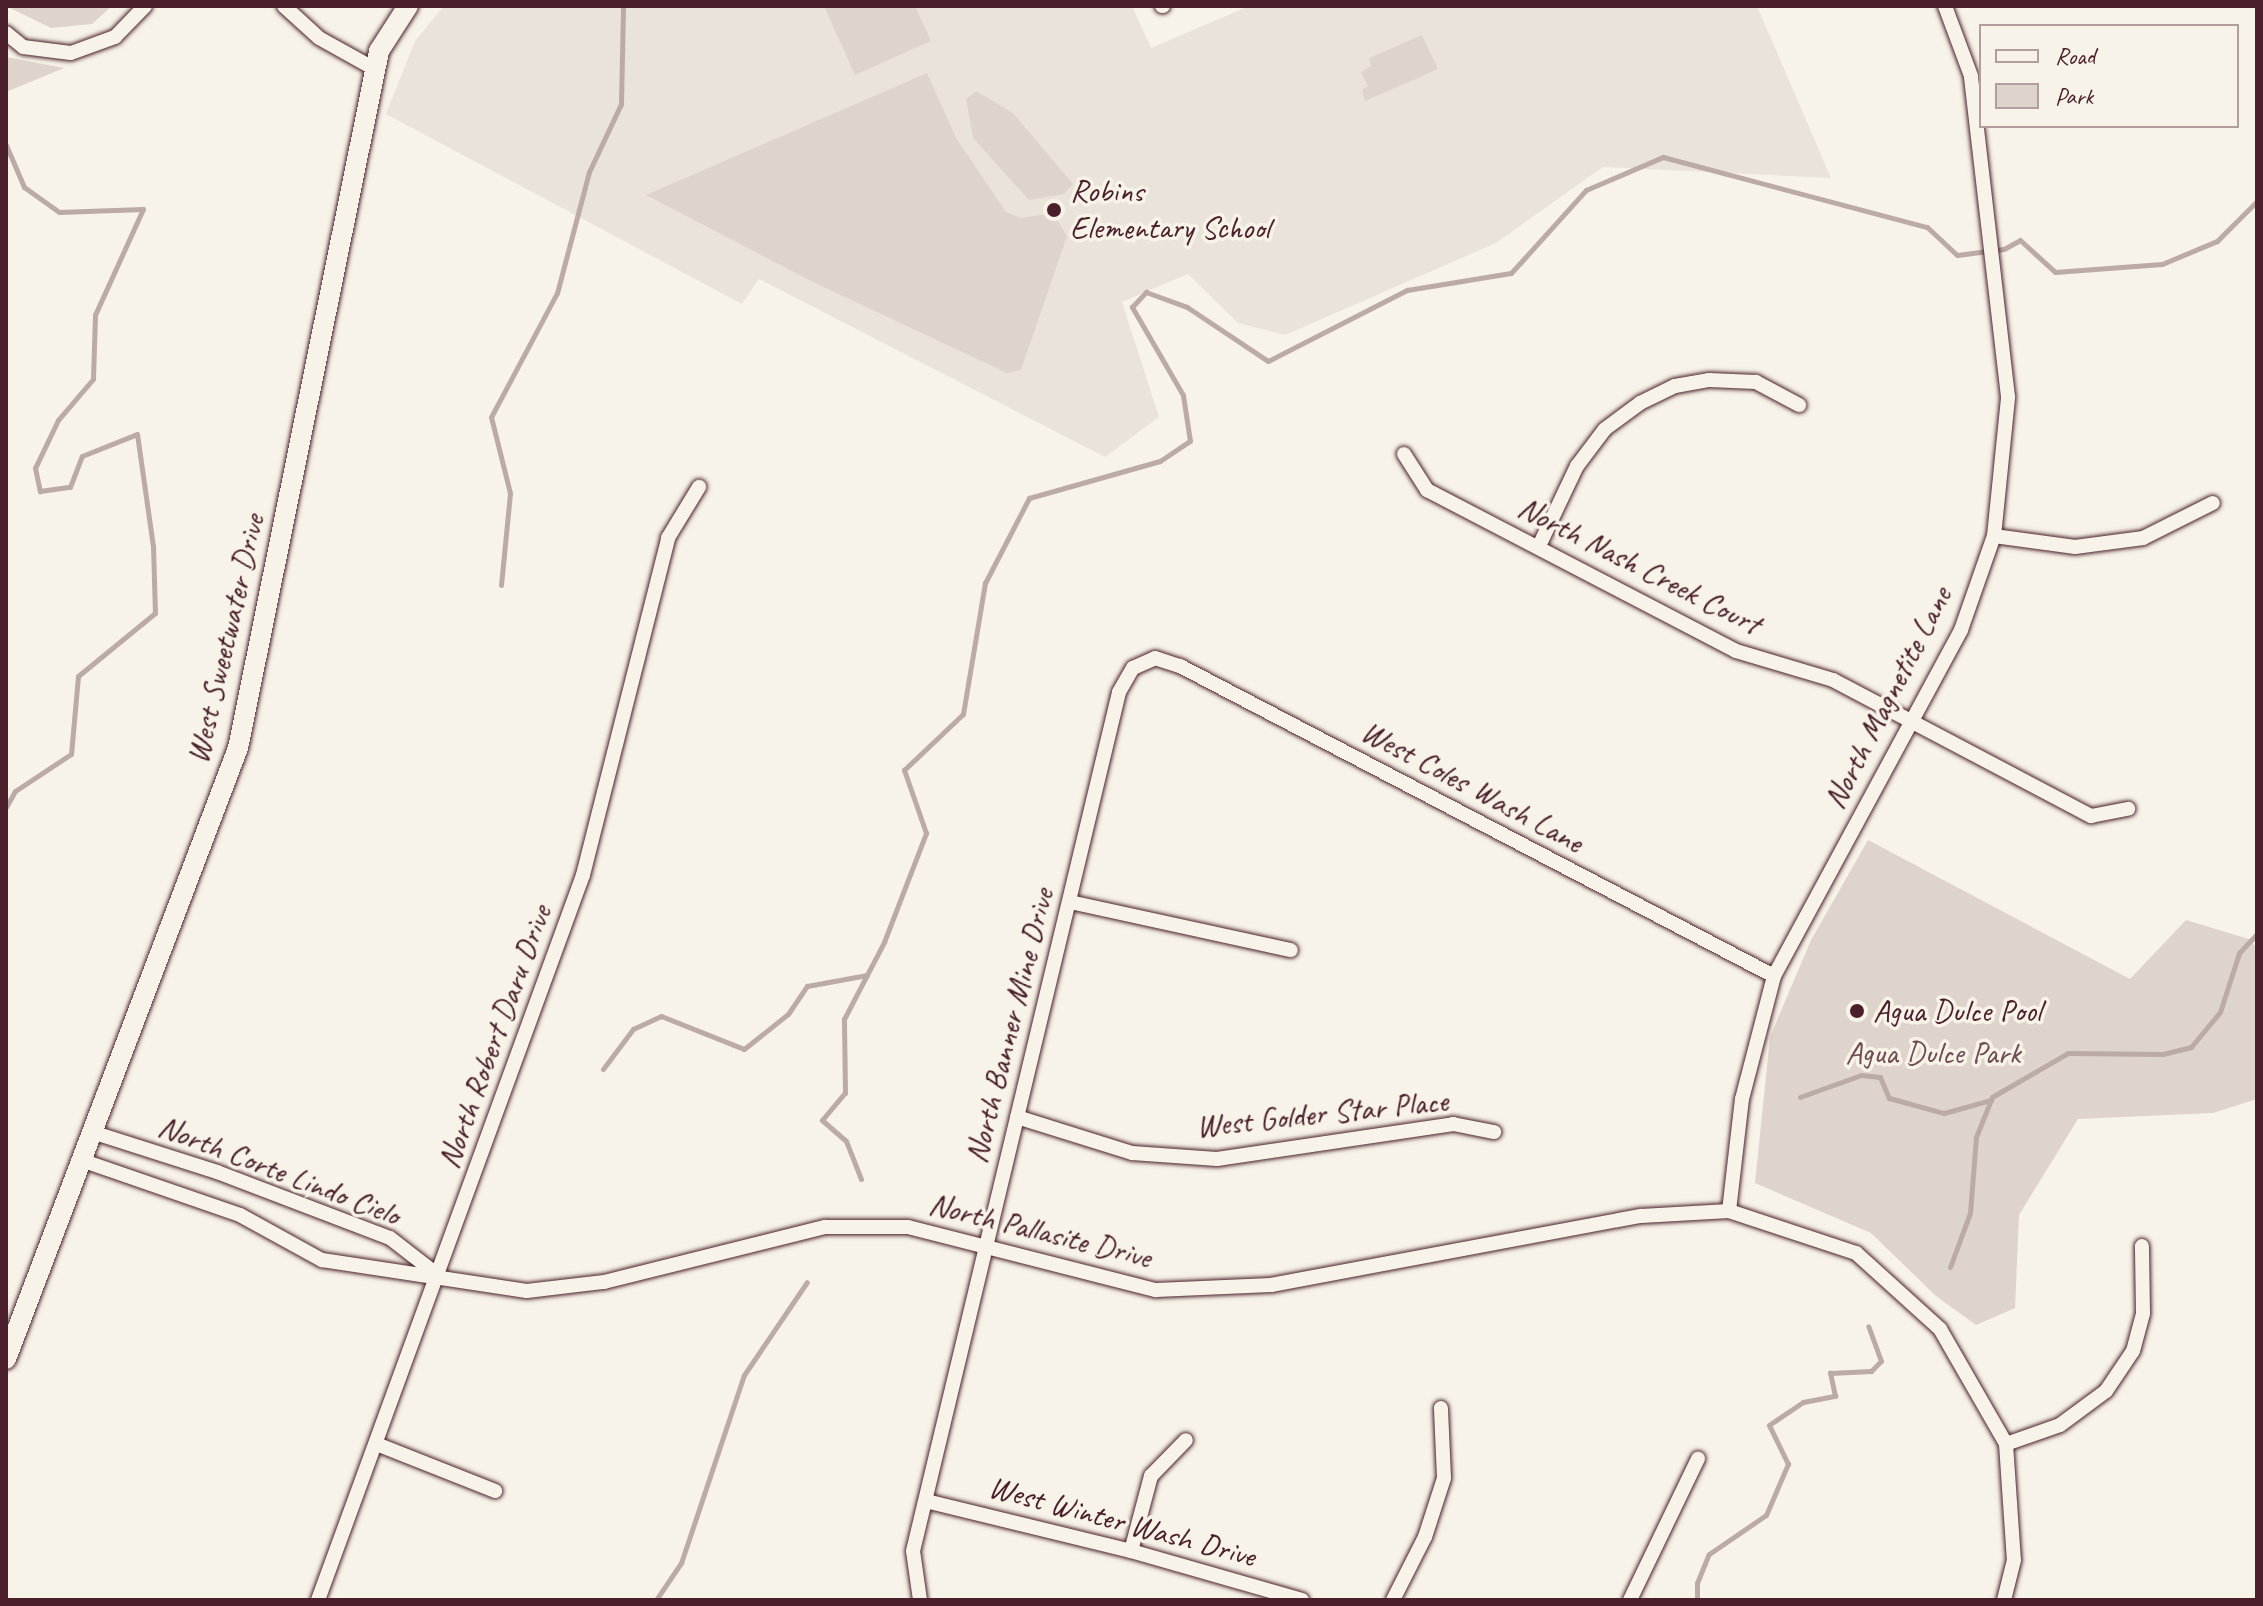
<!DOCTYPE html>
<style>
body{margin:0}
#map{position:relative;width:2263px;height:1606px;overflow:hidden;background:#f7f3e8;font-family:Caveat,sans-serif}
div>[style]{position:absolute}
.built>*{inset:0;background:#eae3da}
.green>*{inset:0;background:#ded4cc}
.stream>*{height:5px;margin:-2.5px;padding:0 2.5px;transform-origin:2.5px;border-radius:2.5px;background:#bcaaa7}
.roads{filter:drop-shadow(0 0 2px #4a1f2b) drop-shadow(0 0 2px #4a1f2b)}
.street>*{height:14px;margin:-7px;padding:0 7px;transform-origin:7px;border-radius:7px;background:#f7f3e8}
.secondary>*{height:20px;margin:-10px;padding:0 10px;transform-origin:10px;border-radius:10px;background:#f7f3e8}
.dots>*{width:22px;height:22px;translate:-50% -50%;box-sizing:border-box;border:4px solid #f7f3e8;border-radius:50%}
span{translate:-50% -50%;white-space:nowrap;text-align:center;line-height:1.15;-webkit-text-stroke:7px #f7f3e8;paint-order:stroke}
.poi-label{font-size:32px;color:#4a1f2b}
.left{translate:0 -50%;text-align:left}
.street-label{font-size:32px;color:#4a1f2b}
.park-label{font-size:32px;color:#6f4c53}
.frame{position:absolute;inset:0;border:8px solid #4a1f2b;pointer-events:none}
.legend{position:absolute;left:1979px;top:24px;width:260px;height:104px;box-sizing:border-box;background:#f7f3e8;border:2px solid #b29e9c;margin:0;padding:10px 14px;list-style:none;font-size:24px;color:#4a1f2b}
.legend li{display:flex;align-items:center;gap:16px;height:40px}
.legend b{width:40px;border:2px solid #b29e9c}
</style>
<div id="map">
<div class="built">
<div style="clip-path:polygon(444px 6px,1132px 6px,1151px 48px,1249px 6px,1757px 6px,1831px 178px,1603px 167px,1496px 243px,1285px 335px,1238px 323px,1188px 274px,1122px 302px,1159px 417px,1105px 457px,759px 279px,742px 304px,386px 114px,415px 41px)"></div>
</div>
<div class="green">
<div style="clip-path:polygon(6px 6px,112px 6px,92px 24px,51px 28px)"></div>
<div style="clip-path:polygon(824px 6px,915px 6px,931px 41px,855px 75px)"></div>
<div style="clip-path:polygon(1422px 35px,1438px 69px,1365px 101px,1362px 90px,1368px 86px,1361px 72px,1371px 66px,1369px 58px)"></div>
<div style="clip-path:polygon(6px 57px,64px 68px,6px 92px)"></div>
<div style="clip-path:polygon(927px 73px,956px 138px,1006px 212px,1021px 218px,1053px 213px,1067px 236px,1021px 370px,1007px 373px,811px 281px,646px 195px)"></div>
<div style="clip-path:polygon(976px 91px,1013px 113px,1073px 184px,1064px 194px,1029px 200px,973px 138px,966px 99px)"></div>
<div style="clip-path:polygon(1868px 840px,2130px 979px,2186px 920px,2252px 940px,2257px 952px,2257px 1099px,2213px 1113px,2078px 1119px,2019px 1215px,2015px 1308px,1976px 1325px,1936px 1296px,1871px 1233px,1755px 1183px,1770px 1037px,1811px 940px)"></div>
</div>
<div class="stream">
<div style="left:6px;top:145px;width:46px;rotate:66.8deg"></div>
<div style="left:24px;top:187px;width:43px;rotate:35.5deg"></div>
<div style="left:59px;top:212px;width:84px;rotate:-2deg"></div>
<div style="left:143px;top:209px;width:116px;rotate:114.4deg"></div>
<div style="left:95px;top:315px;width:64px;rotate:91.8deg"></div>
<div style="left:93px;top:379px;width:54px;rotate:130.5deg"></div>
<div style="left:58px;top:420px;width:53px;rotate:115.6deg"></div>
<div style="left:35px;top:468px;width:24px;rotate:78deg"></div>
<div style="left:40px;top:491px;width:30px;rotate:-8deg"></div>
<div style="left:70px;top:487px;width:33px;rotate:-69deg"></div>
<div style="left:82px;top:456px;width:59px;rotate:-21.8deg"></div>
<div style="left:137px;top:434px;width:113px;rotate:81.9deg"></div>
<div style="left:153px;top:546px;width:67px;rotate:88.3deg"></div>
<div style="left:155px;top:613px;width:99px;rotate:140.7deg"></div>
<div style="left:78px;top:676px;width:78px;rotate:95.1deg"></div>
<div style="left:71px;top:754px;width:67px;rotate:146.5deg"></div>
<div style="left:15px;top:791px;width:18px;rotate:119deg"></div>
<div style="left:501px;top:585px;width:92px;rotate:-84.4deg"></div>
<div style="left:510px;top:493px;width:78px;rotate:-104deg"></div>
<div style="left:491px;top:417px;width:140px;rotate:-62deg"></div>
<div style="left:557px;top:293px;width:125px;rotate:-75.2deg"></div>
<div style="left:589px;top:172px;width:75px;rotate:-64.8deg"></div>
<div style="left:621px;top:104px;width:98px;rotate:-88.8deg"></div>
<div style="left:603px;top:1069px;width:50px;rotate:-53.1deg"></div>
<div style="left:633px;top:1029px;width:31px;rotate:-25deg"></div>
<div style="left:661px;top:1016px;width:89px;rotate:21.7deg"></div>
<div style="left:744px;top:1049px;width:56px;rotate:-38.5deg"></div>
<div style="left:788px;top:1014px;width:34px;rotate:-56deg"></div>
<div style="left:807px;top:986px;width:61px;rotate:-10.4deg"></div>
<div style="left:1800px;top:1097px;width:65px;rotate:-19.8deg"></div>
<div style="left:1861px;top:1075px;width:19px;rotate:6deg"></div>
<div style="left:1880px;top:1077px;width:23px;rotate:67deg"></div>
<div style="left:1889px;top:1098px;width:57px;rotate:15.3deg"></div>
<div style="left:1944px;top:1113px;width:49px;rotate:-15.5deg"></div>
<div style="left:861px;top:1179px;width:41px;rotate:-111.5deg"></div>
<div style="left:846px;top:1141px;width:32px;rotate:-139deg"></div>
<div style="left:822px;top:1120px;width:35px;rotate:-50deg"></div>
<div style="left:845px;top:1093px;width:74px;rotate:-90.8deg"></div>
<div style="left:844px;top:1019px;width:87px;rotate:-62.5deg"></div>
<div style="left:884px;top:942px;width:117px;rotate:-68.9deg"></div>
<div style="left:926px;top:833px;width:67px;rotate:-109.2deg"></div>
<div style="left:904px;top:770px;width:81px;rotate:-43.5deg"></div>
<div style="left:963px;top:714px;width:133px;rotate:-80.5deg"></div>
<div style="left:985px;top:583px;width:96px;rotate:-62.6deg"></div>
<div style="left:1029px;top:498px;width:136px;rotate:-15.8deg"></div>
<div style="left:1160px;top:461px;width:36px;rotate:-34deg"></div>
<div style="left:1190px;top:441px;width:47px;rotate:-98.7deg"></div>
<div style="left:1183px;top:395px;width:102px;rotate:-120.1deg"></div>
<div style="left:1132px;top:307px;width:21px;rotate:-47deg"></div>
<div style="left:1146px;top:292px;width:44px;rotate:20.1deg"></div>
<div style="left:1187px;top:307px;width:97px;rotate:33.7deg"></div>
<div style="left:1268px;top:361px;width:156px;rotate:-27.1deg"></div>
<div style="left:1407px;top:290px;width:105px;rotate:-9.3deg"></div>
<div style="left:1511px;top:273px;width:112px;rotate:-47.9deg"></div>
<div style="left:1586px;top:190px;width:84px;rotate:-23.2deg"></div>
<div style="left:1663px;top:157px;width:273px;rotate:14.9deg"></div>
<div style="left:1927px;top:227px;width:41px;rotate:43deg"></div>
<div style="left:1957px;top:255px;width:47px;rotate:-7.3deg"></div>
<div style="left:2004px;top:249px;width:18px;rotate:-29deg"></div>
<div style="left:2020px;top:240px;width:47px;rotate:42.4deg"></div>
<div style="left:2055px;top:272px;width:107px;rotate:-4.3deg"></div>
<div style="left:2162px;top:264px;width:60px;rotate:-22.7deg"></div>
<div style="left:2217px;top:241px;width:57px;rotate:-45deg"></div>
<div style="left:1950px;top:1267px;width:58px;rotate:-69.7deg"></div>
<div style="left:1970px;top:1213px;width:76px;rotate:-85.5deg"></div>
<div style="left:1976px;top:1137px;width:43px;rotate:-68.2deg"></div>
<div style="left:1992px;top:1097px;width:88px;rotate:-30.1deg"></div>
<div style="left:2068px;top:1053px;width:95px;rotate:0.6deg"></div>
<div style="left:2163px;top:1054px;width:29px;rotate:-14deg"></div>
<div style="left:2191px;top:1047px;width:45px;rotate:-50.4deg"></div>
<div style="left:2220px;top:1012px;width:62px;rotate:-72.1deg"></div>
<div style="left:2239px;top:953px;width:26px;rotate:-47deg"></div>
<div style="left:656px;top:1600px;width:45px;rotate:-56deg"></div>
<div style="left:681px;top:1563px;width:198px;rotate:-71.5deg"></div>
<div style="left:744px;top:1375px;width:112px;rotate:-55.9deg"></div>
<div style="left:1697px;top:1600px;width:17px;rotate:-90deg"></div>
<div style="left:1697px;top:1583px;width:31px;rotate:-68deg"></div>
<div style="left:1709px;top:1554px;width:69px;rotate:-34.4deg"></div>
<div style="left:1766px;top:1515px;width:56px;rotate:-66.7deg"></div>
<div style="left:1788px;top:1464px;width:43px;rotate:-116deg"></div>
<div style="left:1769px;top:1425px;width:41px;rotate:-34.1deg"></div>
<div style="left:1803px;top:1402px;width:33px;rotate:-11deg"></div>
<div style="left:1835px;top:1396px;width:24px;rotate:-102deg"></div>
<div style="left:1830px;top:1373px;width:41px;rotate:-2.8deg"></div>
<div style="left:1871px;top:1371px;width:14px;rotate:-45deg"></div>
<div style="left:1881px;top:1361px;width:37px;rotate:-110deg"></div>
</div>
<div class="roads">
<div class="street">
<div style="left:284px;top:6px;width:47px;rotate:42.4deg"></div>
<div style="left:319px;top:38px;width:64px;rotate:29deg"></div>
<div style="left:1162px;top:6px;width:1px"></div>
<div style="left:6px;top:33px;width:22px;rotate:39deg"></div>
<div style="left:23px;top:47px;width:48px;rotate:7.1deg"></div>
<div style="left:71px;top:53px;width:47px;rotate:-20deg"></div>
<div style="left:115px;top:37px;width:43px;rotate:-45.9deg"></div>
<div style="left:1404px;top:454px;width:43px;rotate:57.4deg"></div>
<div style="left:1427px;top:490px;width:348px;rotate:27.5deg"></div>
<div style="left:1736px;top:651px;width:101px;rotate:16.6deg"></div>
<div style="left:1833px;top:680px;width:292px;rotate:27.8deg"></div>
<div style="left:2091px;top:816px;width:38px;rotate:-11deg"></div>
<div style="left:1994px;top:536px;width:82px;rotate:7.7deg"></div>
<div style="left:2075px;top:547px;width:69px;rotate:-7.5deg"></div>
<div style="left:2143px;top:538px;width:78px;rotate:-26.6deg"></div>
<div style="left:1539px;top:546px;width:89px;rotate:-64.6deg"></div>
<div style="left:1577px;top:466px;width:46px;rotate:-52.9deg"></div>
<div style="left:1605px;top:429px;width:44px;rotate:-36.6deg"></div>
<div style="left:1640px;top:403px;width:39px;rotate:-26deg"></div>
<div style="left:1675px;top:386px;width:35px;rotate:-10deg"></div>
<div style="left:1709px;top:380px;width:47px;rotate:2.4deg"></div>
<div style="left:1756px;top:382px;width:49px;rotate:28.1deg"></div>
<div style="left:1070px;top:902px;width:226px;rotate:12.3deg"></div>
<div style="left:1017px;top:1117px;width:121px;rotate:17.4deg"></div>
<div style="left:1132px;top:1153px;width:85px;rotate:4deg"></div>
<div style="left:1217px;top:1159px;width:239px;rotate:-8.4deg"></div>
<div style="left:1453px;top:1124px;width:42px;rotate:11deg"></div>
<div style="left:92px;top:1132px;width:131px;rotate:17.7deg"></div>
<div style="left:217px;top:1172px;width:185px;rotate:20.9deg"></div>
<div style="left:390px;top:1238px;width:62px;rotate:37.8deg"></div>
<div style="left:81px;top:1160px;width:168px;rotate:19.1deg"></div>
<div style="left:240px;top:1215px;width:94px;rotate:28.8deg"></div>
<div style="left:322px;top:1260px;width:207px;rotate:8.6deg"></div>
<div style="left:527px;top:1291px;width:78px;rotate:-6.7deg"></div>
<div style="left:604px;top:1282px;width:228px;rotate:-14deg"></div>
<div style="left:825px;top:1227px;width:83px"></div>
<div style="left:908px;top:1227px;width:256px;rotate:14.3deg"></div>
<div style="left:1156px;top:1290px;width:115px;rotate:-2.5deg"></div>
<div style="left:1271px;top:1285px;width:376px;rotate:-10.6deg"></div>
<div style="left:1641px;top:1216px;width:88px;rotate:-3.3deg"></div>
<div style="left:1729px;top:1211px;width:134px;rotate:18.3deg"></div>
<div style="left:1856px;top:1253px;width:113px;rotate:42.1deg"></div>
<div style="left:1940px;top:1329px;width:133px;rotate:60.1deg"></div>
<div style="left:2006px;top:1444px;width:116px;rotate:86.1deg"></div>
<div style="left:2014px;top:1560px;width:41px;rotate:104deg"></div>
<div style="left:1729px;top:1211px;width:113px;rotate:-83.4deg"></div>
<div style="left:1742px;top:1099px;width:127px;rotate:-75.4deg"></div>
<div style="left:1774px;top:976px;width:393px;rotate:-61.6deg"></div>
<div style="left:1961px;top:630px;width:100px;rotate:-70.7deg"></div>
<div style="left:1994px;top:536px;width:140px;rotate:-84.2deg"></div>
<div style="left:2008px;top:397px;width:323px;rotate:-96.6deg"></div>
<div style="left:1971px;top:76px;width:75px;rotate:-110.4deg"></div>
<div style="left:2006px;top:1444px;width:57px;rotate:-19.4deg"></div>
<div style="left:2060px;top:1425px;width:57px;rotate:-36.5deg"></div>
<div style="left:2106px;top:1391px;width:48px;rotate:-56deg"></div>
<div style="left:2133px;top:1351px;width:39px;rotate:-75deg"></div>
<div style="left:2143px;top:1313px;width:67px;rotate:-90.9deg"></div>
<div style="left:379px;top:1445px;width:125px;rotate:21.6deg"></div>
<div style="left:926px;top:1501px;width:211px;rotate:13.7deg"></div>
<div style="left:1131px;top:1551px;width:178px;rotate:16deg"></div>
<div style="left:1131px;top:1551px;width:78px;rotate:-75.1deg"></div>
<div style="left:1151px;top:1476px;width:50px;rotate:-45.8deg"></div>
<div style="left:318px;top:1600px;width:772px;rotate:-69.92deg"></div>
<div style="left:583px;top:875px;width:348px;rotate:-75.8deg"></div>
<div style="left:668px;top:538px;width:60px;rotate:-58.7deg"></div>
<div style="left:920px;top:1600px;width:49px;rotate:-98.1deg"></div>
<div style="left:913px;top:1551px;width:883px;rotate:-76.51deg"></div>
<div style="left:1119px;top:692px;width:28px;rotate:-60deg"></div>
<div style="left:1133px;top:668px;width:24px;rotate:-24deg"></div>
<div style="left:1155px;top:658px;width:26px;rotate:18deg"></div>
<div style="left:1180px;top:666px;width:670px;rotate:27.56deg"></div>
<div style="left:1393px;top:1600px;width:71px;rotate:-63.1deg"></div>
<div style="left:1425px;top:1537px;width:62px;rotate:-72.1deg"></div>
<div style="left:1444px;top:1478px;width:70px;rotate:-92.5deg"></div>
<div style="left:1630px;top:1600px;width:157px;rotate:-64.3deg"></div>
</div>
<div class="secondary">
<div style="left:6px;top:1359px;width:654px;rotate:-69.21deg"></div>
<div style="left:238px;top:748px;width:711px;rotate:-78.56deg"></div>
<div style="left:379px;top:51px;width:54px;rotate:-57.2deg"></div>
</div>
</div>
<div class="dots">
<div style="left:1054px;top:210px;background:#4a1f2b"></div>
<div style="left:1857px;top:1011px;background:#4a1f2b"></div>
</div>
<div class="poi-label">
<span class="left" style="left:1070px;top:210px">Robins<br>Elementary School</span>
<span class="left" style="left:1873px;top:1011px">Agua Dulce Pool</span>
</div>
<div class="street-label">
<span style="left:1639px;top:566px;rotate:27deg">North Nash Creek Court</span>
<span style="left:226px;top:639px;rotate:-77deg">West Sweetwater Drive</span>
<span style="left:1888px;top:698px;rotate:-63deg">North Magnetite Lane</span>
<span style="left:1472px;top:787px;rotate:28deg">West Coles Wash Lane</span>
<span style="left:1010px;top:1026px;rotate:-76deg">North Banner Mine Drive</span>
<span style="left:495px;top:1037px;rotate:-70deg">North Robert Daru Drive</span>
<span style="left:1322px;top:1114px;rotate:-6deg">West Golder Star Place</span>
<span style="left:279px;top:1171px;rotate:21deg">North Corte Lindo Cielo</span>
<span style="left:1040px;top:1231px;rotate:14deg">North Pallasite Drive</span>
<span style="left:1122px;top:1522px;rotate:15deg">West Winter Wash Drive</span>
</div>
<div class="park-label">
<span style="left:1933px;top:1053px">Agua Dulce Park</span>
</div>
<div class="frame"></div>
<ul class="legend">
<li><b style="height:10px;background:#f7f3e8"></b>Road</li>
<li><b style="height:22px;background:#ded4cc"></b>Park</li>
</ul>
</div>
